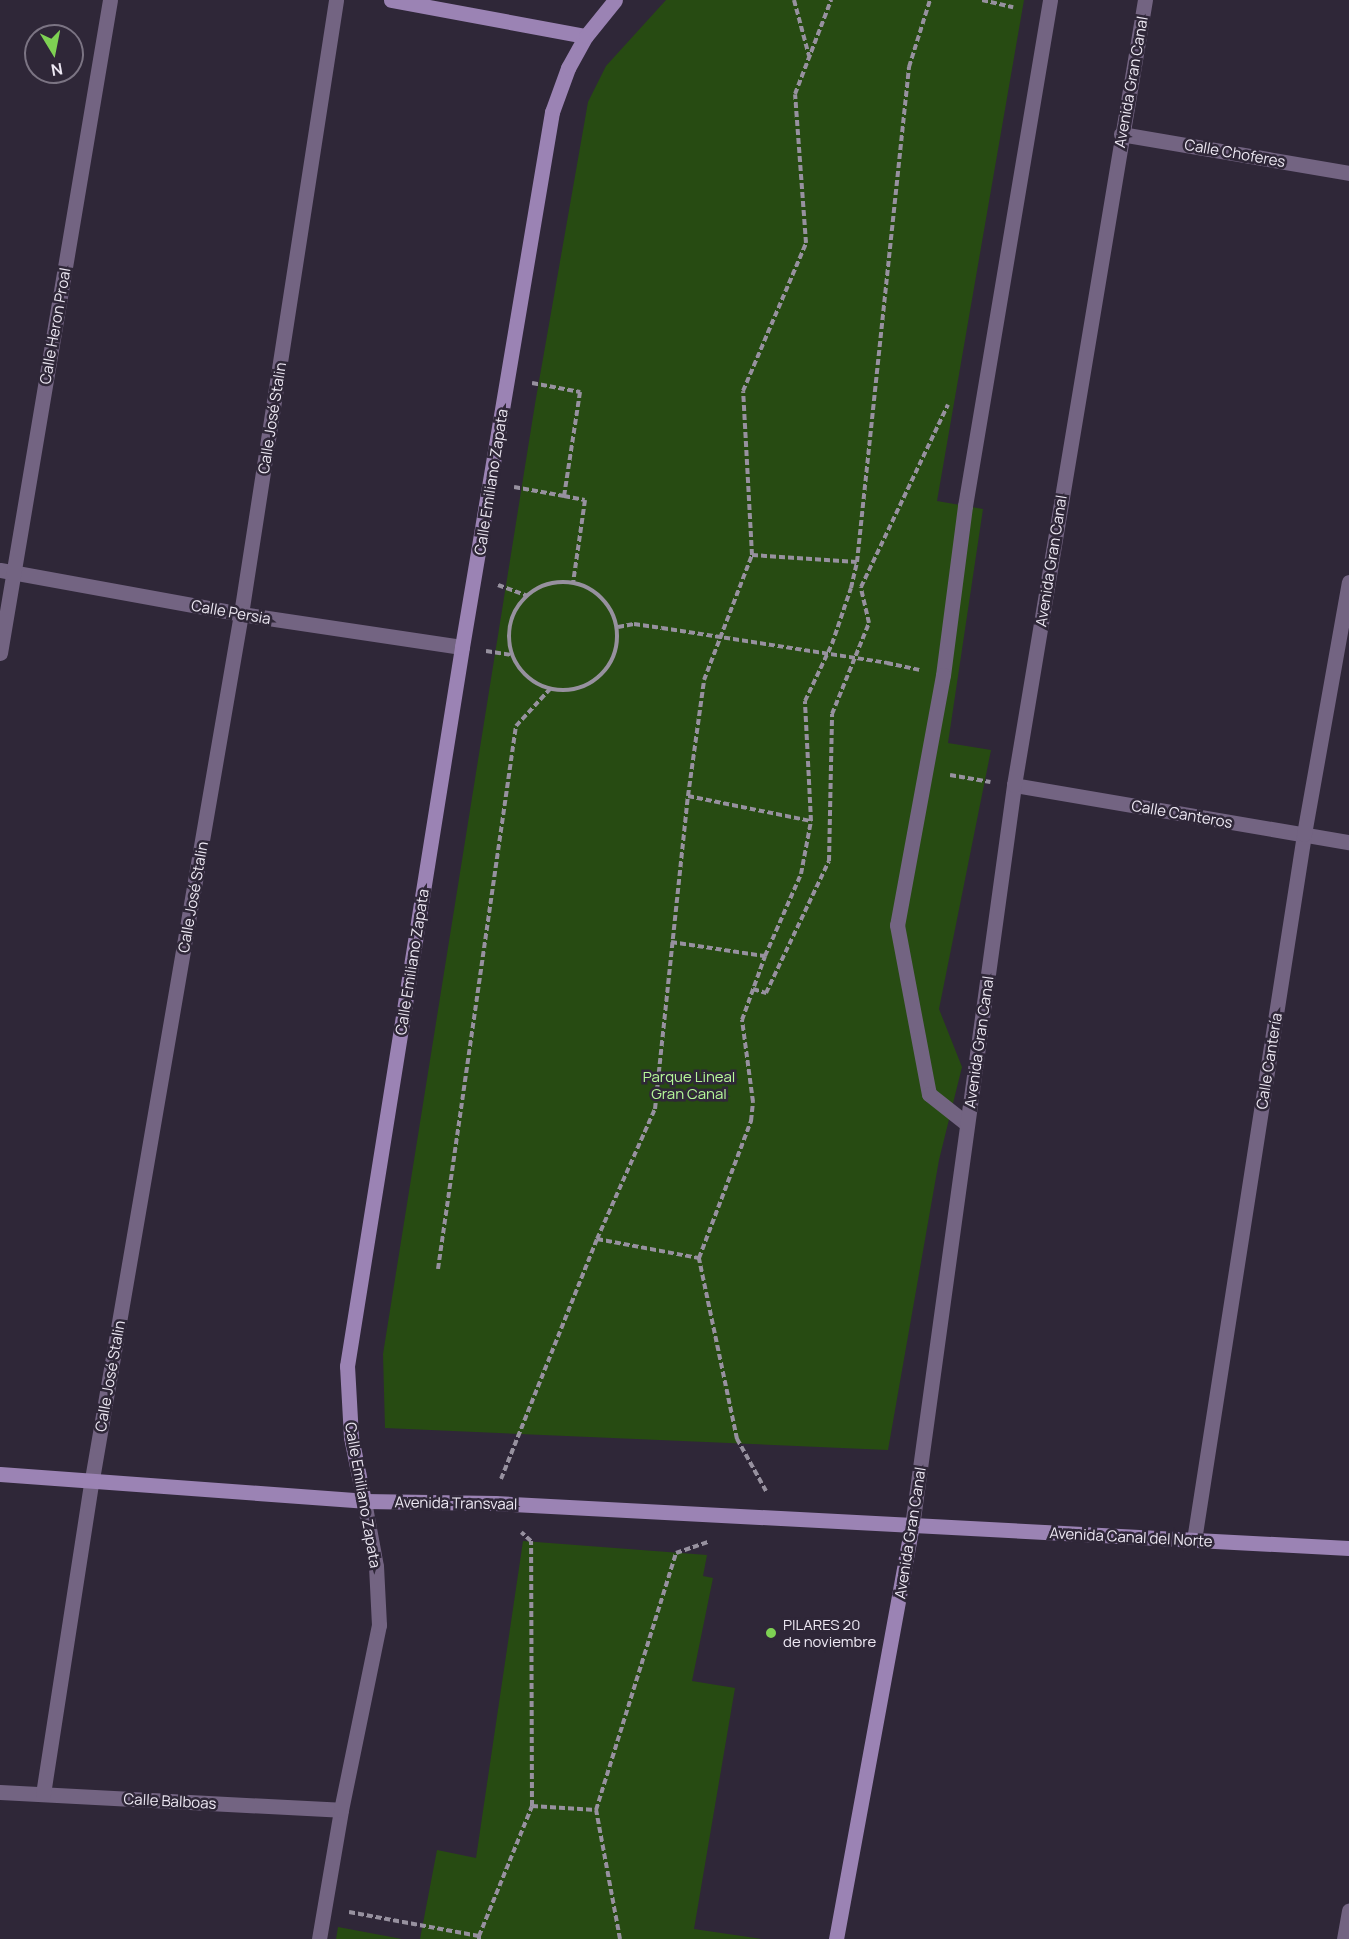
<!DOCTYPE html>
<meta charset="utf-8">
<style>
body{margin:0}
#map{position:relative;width:1349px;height:1939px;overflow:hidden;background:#2f2738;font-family:Manrope,sans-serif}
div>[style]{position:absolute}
.green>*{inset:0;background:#274b12}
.path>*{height:4px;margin-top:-2px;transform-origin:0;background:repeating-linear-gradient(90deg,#97919f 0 6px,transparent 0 9px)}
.path>.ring{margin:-2px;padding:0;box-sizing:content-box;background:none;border:4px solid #97919f;border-radius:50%}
.lane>*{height:15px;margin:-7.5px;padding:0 7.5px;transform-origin:7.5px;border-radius:7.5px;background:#736482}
.street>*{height:15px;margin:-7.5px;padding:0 7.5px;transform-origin:7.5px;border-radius:7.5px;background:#736482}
.secondary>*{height:15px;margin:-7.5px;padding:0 7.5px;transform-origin:7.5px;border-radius:7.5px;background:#9b83b4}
.path-bridge>*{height:4px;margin-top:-2px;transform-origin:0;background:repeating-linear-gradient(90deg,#97919f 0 6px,transparent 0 9px)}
.dots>*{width:16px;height:16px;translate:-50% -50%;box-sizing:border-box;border:3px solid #2f2738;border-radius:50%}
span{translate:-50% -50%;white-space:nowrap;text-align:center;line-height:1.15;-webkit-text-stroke:5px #2f2738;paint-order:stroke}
.street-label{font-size:15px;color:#ede8f3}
.park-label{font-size:15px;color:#b6f899}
.poi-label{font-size:15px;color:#ede8f3}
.left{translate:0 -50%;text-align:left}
.north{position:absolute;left:24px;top:24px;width:60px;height:60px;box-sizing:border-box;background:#2f2738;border:2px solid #7b7483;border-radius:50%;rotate:170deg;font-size:16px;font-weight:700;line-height:24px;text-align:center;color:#ede8f3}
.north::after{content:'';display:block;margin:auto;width:21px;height:27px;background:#7ed153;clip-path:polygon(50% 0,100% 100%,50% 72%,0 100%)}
</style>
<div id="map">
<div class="green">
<div style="clip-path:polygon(666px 0,1024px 0,937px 501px,983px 509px,948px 743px,991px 750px,939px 1009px,962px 1067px,939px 1160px,888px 1450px,385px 1428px,383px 1354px,535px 404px,588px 102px,606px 66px)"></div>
<div style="clip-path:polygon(523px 1541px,707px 1555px,703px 1576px,713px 1578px,692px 1681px,735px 1688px,694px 1929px,762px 1939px,420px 1939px,437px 1850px,476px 1858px)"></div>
<div style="clip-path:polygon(338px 1927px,402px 1939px,336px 1939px)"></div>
</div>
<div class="path">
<div style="left:794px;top:0;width:58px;rotate:75deg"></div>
<div style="left:982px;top:0;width:32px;rotate:13deg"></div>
<div style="left:532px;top:383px;width:49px;rotate:10.6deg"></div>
<div style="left:580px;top:392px;width:105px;rotate:98.7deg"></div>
<div style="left:564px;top:496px;width:21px;rotate:11deg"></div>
<div style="left:585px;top:500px;width:84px;rotate:98.2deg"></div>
<div style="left:514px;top:487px;width:51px;rotate:10.2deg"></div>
<div style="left:752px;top:555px;width:105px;rotate:3.8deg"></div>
<div class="ring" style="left:509px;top:582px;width:104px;height:104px"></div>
<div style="left:498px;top:585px;width:30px;rotate:20deg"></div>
<div style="left:618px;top:627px;width:16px;rotate:-11deg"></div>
<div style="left:634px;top:624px;width:28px;rotate:8deg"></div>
<div style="left:486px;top:651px;width:26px;rotate:9deg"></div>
<div style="left:887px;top:663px;width:33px;rotate:12deg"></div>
<div style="left:950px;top:775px;width:41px;rotate:9.9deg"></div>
<div style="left:688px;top:796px;width:126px;rotate:11.5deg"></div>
<div style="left:671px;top:942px;width:95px;rotate:8.5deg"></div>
<div style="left:753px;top:989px;width:14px;rotate:17deg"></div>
<div style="left:766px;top:993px;width:146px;rotate:-64.5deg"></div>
<div style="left:829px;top:861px;width:147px;rotate:-88.8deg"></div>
<div style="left:832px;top:714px;width:98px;rotate:-67.9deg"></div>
<div style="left:869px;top:623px;width:37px;rotate:-103deg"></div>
<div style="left:861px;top:587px;width:202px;rotate:-64.5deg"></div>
<div style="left:597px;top:1239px;width:104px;rotate:10.6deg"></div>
<div style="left:438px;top:1269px;width:549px;rotate:-81.83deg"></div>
<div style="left:516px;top:726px;width:50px;rotate:-47.4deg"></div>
<div style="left:501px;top:1479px;width:258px;rotate:-68.2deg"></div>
<div style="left:597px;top:1239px;width:142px;rotate:-66deg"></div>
<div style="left:655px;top:1109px;width:315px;rotate:-84deg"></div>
<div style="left:688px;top:796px;width:117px;rotate:-82.1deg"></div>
<div style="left:704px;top:680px;width:134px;rotate:-69deg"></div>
<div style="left:752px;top:555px;width:164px;rotate:-93.1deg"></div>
<div style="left:743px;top:391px;width:161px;rotate:-66.9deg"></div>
<div style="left:806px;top:243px;width:149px;rotate:-94.2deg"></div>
<div style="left:795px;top:94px;width:101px;rotate:-69deg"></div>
<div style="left:766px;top:1491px;width:60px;rotate:-119.1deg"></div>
<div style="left:737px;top:1439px;width:185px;rotate:-101.9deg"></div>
<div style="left:699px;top:1258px;width:147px;rotate:-69.2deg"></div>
<div style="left:751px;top:1121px;width:19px;rotate:-84deg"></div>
<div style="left:753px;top:1102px;width:83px;rotate:-97.6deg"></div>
<div style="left:742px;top:1020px;width:68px;rotate:-70.2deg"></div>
<div style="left:765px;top:956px;width:90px;rotate:-66.3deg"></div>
<div style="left:801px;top:874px;width:54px;rotate:-79.3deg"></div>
<div style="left:811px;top:821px;width:120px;rotate:-92.9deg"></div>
<div style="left:805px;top:701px;width:63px;rotate:-64.7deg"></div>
<div style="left:832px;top:644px;width:59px;rotate:-71.3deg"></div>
<div style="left:851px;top:588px;width:27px;rotate:-77deg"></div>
<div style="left:857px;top:562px;width:498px;rotate:-84deg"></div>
<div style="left:909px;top:67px;width:70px;rotate:-72.6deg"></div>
<div style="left:532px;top:1806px;width:64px;rotate:3.6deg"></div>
<div style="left:349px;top:1912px;width:132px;rotate:10.5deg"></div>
<div style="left:479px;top:1936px;width:3px;rotate:90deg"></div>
<div style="left:479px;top:1936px;width:140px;rotate:-67.8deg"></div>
<div style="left:532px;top:1806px;width:265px;rotate:-90.2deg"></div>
<div style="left:531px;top:1541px;width:13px;rotate:-138deg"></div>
<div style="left:620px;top:1939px;width:131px;rotate:-100.5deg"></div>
<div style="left:596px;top:1810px;width:269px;rotate:-72.7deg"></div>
<div style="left:676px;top:1553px;width:34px;rotate:-19deg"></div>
</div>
<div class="lane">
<div style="left:965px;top:506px;width:513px;rotate:-80.46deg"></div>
</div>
<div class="street">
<div style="left:1121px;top:134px;width:231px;rotate:9.7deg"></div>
<div style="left:965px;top:506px;width:170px;rotate:97.4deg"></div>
<div style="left:943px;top:675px;width:254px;rotate:100.4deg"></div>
<div style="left:897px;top:925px;width:172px;rotate:79.3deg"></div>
<div style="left:929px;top:1094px;width:48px;rotate:38.3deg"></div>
<div style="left:0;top:570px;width:245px;rotate:10.3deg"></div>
<div style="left:241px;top:614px;width:223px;rotate:8.5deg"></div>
<div style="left:0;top:653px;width:662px;rotate:-80.44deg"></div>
<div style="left:1014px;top:785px;width:340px;rotate:9.7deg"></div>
<div style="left:912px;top:1526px;width:748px;rotate:-82.16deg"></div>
<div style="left:1014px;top:785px;width:796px;rotate:-80.53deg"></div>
<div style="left:1194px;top:1540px;width:715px;rotate:-81.14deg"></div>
<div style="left:1304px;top:834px;width:256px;rotate:-79.9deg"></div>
<div style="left:0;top:1792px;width:341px;rotate:3deg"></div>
<div style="left:43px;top:1794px;width:319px;rotate:-81.2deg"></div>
<div style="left:92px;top:1479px;width:878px;rotate:-80.23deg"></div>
<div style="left:241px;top:614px;width:621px;rotate:-81.2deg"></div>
<div style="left:319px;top:1939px;width:131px;rotate:-80.3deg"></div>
<div style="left:341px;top:1810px;width:189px;rotate:-78.4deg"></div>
<div style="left:379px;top:1625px;width:59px;rotate:-92.9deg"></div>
<div style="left:376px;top:1566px;width:66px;rotate:-100.5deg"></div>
<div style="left:1344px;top:1939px;width:29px;rotate:-80deg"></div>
</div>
<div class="secondary">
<div style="left:391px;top:0;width:198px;rotate:10.5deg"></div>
<div style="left:0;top:1474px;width:365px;rotate:4.2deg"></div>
<div style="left:364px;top:1501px;width:131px;rotate:0.9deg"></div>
<div style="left:495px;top:1503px;width:855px;rotate:3.02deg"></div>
<div style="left:364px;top:1501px;width:65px;rotate:-101.5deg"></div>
<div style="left:351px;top:1437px;width:71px;rotate:-93.2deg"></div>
<div style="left:347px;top:1366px;width:728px;rotate:-80.91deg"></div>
<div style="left:462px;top:647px;width:543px;rotate:-80.45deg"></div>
<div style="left:552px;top:112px;width:47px;rotate:-70deg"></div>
<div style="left:568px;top:68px;width:37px;rotate:-61deg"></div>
<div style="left:586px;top:36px;width:46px;rotate:-51.1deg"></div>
<div style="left:836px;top:1939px;width:420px;rotate:-79.6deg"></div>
</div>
<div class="path-bridge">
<div style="left:662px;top:628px;width:228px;rotate:8.8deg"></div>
</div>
<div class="dots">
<div style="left:771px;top:1633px;background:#7ed153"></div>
</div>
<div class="street-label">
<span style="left:1131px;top:82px;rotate:-80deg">Avenida Gran Canal</span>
<span style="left:1235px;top:153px;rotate:10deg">Calle Choferes</span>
<span style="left:55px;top:326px;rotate:-80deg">Calle Heron Proal</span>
<span style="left:272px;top:418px;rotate:-81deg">Calle José Stalin</span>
<span style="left:491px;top:482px;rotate:-81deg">Calle Emiliano Zapata</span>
<span style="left:1051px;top:561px;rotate:-81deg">Avenida Gran Canal</span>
<span style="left:231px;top:612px;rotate:10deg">Calle Persia</span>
<span style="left:1182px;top:814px;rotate:10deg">Calle Canteros</span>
<span style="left:193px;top:897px;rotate:-80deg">Calle José Stalin</span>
<span style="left:412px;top:962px;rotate:-81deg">Calle Emiliano Zapata</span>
<span style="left:979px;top:1042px;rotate:-82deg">Avenida Gran Canal</span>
<span style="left:1269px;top:1061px;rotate:-81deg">Calle Cantería</span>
<span style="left:110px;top:1376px;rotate:-80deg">Calle José Stalin</span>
<span style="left:363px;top:1495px;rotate:80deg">Calle Emiliano Zapata</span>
<span style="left:456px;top:1503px;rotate:1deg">Avenida Transvaal</span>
<span style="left:910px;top:1533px;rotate:-81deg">Avenida Gran Canal</span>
<span style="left:1131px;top:1537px;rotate:3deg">Avenida Canal del Norte</span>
<span style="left:170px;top:1801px;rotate:3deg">Calle Balboas</span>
</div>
<div class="park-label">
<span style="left:689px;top:1085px">Parque Lineal<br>Gran Canal</span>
</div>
<div class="poi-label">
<span class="left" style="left:783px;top:1633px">PILARES 20<br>de noviembre</span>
</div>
<div class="north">N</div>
</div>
